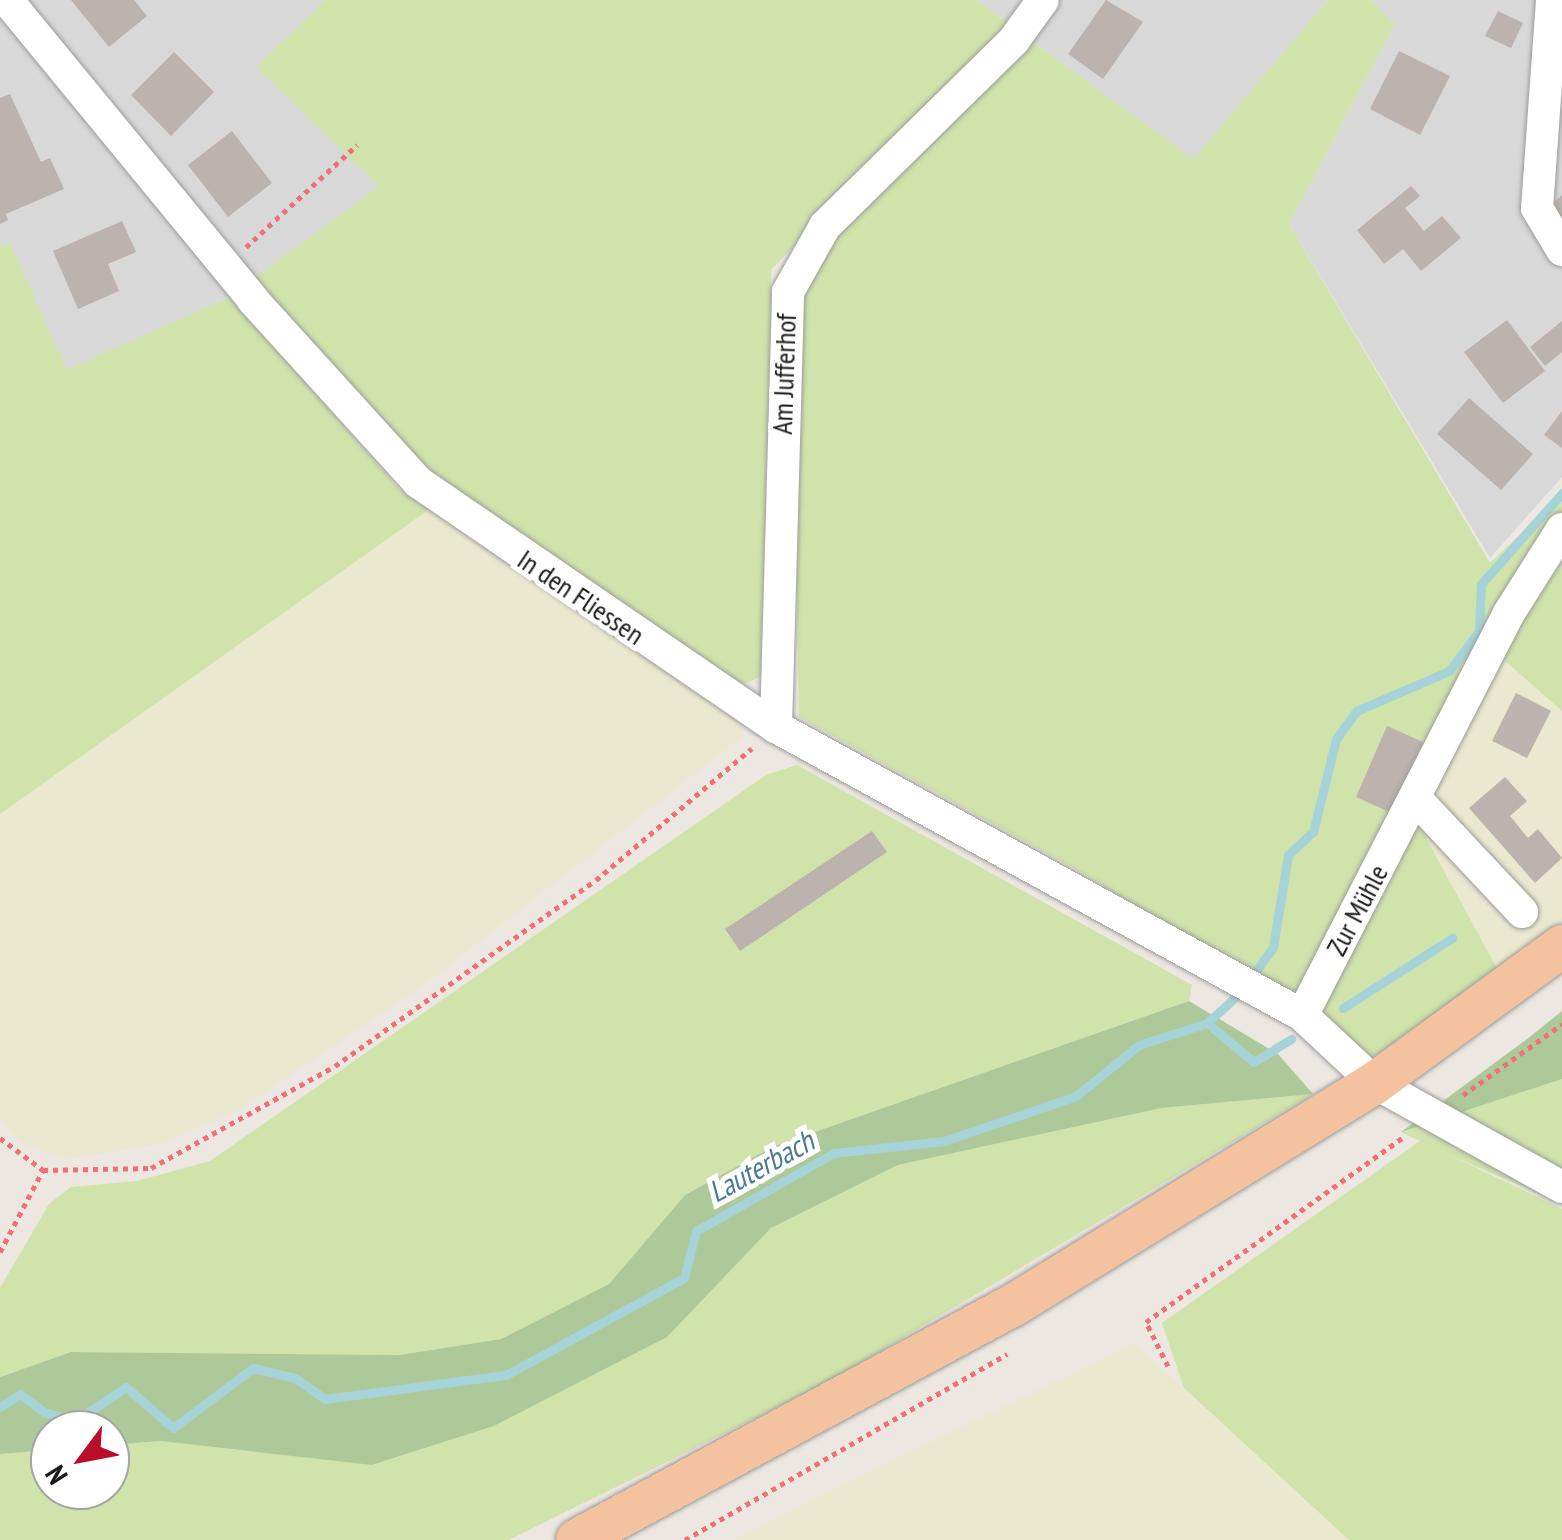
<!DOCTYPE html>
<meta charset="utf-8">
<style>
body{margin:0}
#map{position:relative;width:1562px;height:1540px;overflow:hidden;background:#ece7e1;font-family:"PT Sans Narrow",sans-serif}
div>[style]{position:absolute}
.residential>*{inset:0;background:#d9d8d8}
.farmland>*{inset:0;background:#eae8ce}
.grass>*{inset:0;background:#cfe3aa}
.forest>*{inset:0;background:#aec999}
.stream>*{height:9px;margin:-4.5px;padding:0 4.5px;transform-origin:4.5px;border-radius:4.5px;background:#a5d3d7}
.building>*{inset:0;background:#bcb2ae}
.path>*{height:5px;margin-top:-2.5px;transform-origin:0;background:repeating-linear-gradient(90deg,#ef7076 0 5px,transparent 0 10px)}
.roads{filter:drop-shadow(0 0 2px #9c9c9c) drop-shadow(0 0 2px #9c9c9c)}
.minor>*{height:32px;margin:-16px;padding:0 16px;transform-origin:16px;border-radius:16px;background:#fff}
.major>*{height:42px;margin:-21px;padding:0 21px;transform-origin:21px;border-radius:21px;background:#f4c29e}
span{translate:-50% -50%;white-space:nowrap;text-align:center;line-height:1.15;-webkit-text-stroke:10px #fff;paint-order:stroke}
.street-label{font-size:28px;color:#1b1b1b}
.water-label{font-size:30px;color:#4a7a94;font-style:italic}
.north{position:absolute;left:30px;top:1410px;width:100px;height:100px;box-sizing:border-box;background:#fff;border:2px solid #a4a4a4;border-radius:50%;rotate:238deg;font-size:28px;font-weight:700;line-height:40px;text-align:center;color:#1b1b1b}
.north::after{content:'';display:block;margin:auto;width:35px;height:45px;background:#b80e28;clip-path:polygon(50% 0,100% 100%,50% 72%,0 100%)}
</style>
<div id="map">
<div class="residential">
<div style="clip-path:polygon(0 0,325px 0,257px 67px,380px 186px,231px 296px,67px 371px,10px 244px,0 247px)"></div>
<div style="clip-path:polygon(977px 0,1328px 0,1193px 160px)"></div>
<div style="clip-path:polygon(1370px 0,1562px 0,1562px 477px,1490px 558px,1289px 224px,1395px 24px)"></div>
</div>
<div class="farmland">
<div style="clip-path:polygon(431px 508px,592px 625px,739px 718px,743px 736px,425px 984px,239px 1110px,163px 1143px,67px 1159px,19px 1142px,0 1118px,0 814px)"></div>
<div style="clip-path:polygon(1502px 657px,1562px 711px,1562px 928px,1501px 976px,1419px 825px)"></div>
<div style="clip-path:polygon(1134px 1343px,1349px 1540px,734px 1540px,820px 1496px)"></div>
</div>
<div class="grass">
<div style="clip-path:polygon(325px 0,977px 0,1008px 23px,771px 270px,771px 673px,740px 685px,420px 467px,252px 280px,379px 186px,256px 67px)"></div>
<div style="clip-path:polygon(1328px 0,1370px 0,1395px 24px,1289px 224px,1490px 563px,1562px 495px,1562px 711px,1502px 658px,1419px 825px,1501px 976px,1373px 1056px,1079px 871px,799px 717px,793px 344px,804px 288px,835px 232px,1032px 41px,1193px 159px)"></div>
<div style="clip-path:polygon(10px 243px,67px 370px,231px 296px,400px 490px,431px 508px,0 814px,0 247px)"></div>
<div style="clip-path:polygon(797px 765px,1192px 985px,1189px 1001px,772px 1147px,685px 1195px,609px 1284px,501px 1339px,399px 1355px,71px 1352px,0 1377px,0 1288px,49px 1204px,71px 1187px,137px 1181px,210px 1161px,766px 775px)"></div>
<div style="clip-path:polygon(1562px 1079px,1562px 1204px,1447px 1154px,1562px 1209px,1562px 1540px,1349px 1540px,1184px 1388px,1162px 1323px,1420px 1141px,1401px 1132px)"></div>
<div style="clip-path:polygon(1313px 1094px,832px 1380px,509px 1540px,0 1540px,0 1454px,50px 1450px,50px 1490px,110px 1490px,110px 1445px,160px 1441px,373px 1465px,494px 1426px,666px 1337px,771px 1228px,898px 1165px,1162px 1108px)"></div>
</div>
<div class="forest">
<div style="clip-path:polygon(1189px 1001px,1278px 1054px,1313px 1094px,1162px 1108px,898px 1165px,771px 1228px,667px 1337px,494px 1426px,372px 1465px,160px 1441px,110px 1445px,110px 1430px,50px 1430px,50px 1450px,0 1454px,0 1377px,71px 1352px,399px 1355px,501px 1339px,609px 1284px,685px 1195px,772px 1147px)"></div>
<div style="clip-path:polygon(1562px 1011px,1562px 1079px,1401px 1132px,1527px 1039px)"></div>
</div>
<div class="stream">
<div style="left:1250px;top:979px;width:39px;rotate:-54deg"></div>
<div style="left:1273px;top:947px;width:93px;rotate:-80.7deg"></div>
<div style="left:1288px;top:855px;width:34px;rotate:-43deg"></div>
<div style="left:1313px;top:832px;width:96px;rotate:-76.1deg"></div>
<div style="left:1336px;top:739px;width:34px;rotate:-54deg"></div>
<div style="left:1356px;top:711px;width:101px;rotate:-23.3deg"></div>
<div style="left:1449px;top:671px;width:50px;rotate:-53.1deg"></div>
<div style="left:1479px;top:631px;width:47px;rotate:-87.6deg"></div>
<div style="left:1481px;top:584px;width:122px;rotate:-48.3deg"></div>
<div style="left:1343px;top:1008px;width:130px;rotate:-32.7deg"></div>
<div style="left:1207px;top:1023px;width:61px;rotate:39.7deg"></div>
<div style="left:1254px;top:1062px;width:44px;rotate:-31.9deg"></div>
<div style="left:0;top:1407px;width:24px;rotate:-33deg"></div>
<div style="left:20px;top:1394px;width:31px;rotate:37deg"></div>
<div style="left:45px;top:1413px;width:32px;rotate:13deg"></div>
<div style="left:76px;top:1420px;width:60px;rotate:-33.4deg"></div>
<div style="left:126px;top:1387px;width:62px;rotate:41.1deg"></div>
<div style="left:173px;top:1428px;width:100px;rotate:-36.9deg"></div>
<div style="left:253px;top:1368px;width:43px;rotate:13.4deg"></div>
<div style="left:295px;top:1378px;width:37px;rotate:35deg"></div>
<div style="left:325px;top:1399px;width:183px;rotate:-7.6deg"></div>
<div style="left:506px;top:1375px;width:203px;rotate:-28.6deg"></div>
<div style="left:684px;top:1278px;width:49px;rotate:-75.7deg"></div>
<div style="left:696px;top:1231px;width:159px;rotate:-29.5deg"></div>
<div style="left:834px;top:1153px;width:111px;rotate:-6.2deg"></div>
<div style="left:944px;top:1141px;width:139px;rotate:-18.8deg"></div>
<div style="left:1076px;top:1096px;width:81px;rotate:-39deg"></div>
<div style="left:1139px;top:1045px;width:71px;rotate:-17.9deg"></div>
<div style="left:1207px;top:1023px;width:46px;rotate:-42.4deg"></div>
</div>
<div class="building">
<div style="clip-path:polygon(71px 0,134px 0,147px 16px,109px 47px)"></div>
<div style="clip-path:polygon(1106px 0,1143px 22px,1103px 79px,1068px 54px)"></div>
<div style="clip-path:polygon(1498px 11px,1523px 23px,1511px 48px,1485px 36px)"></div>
<div style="clip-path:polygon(1399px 51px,1450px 76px,1420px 135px,1370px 109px)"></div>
<div style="clip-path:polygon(174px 52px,214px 92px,171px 136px,131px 95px)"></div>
<div style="clip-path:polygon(10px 94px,41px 162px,50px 158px,64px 189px,6px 214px,8px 220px,0 224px,0 98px)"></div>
<div style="clip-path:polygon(232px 131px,272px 183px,228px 217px,188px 165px)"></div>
<div style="clip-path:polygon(1411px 186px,1420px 196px,1405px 208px,1424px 231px,1442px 216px,1461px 238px,1421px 271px,1403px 249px,1384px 264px,1357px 230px)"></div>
<div style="clip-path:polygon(1562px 195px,1562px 221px,1554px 202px)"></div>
<div style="clip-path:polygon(122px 221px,136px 252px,108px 264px,119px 291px,78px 309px,53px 251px)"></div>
<div style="clip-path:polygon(1507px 320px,1545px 371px,1503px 403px,1464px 352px)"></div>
<div style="clip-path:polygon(1562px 321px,1562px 352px,1545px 366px,1530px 347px)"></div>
<div style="clip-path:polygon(1469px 398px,1533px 454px,1501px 490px,1437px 434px)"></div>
<div style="clip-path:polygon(1562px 411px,1562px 448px,1544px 435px)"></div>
<div style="clip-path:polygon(1516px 693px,1551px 711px,1527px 758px,1492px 741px)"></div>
<div style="clip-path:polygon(1387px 726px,1423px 742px,1392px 813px,1356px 797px)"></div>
<div style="clip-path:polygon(1505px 777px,1527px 801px,1510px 816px,1528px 838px,1538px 829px,1562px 858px,1535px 883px,1469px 808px)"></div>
<div style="clip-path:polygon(872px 831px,887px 852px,740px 951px,725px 929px)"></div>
</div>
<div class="path">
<div style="left:246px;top:247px;width:151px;rotate:-42.6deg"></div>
<div style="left:1463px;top:1095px;width:122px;rotate:-35.6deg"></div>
<div style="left:0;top:1138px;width:54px;rotate:36.7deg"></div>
<div style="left:43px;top:1170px;width:108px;rotate:-1.1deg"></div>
<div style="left:151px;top:1168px;width:210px;rotate:-29deg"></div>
<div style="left:335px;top:1066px;width:320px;rotate:-35.5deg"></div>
<div style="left:596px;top:880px;width:204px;rotate:-40.2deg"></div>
<div style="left:0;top:1252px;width:93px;rotate:-62.3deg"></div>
<div style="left:1168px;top:1366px;width:49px;rotate:-116.6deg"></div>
<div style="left:1146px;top:1322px;width:319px;rotate:-35.7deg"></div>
<div style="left:685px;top:1540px;width:372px;rotate:-30deg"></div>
</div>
<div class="roads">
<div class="minor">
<div style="left:7px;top:0;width:388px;rotate:50.6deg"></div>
<div style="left:253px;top:300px;width:246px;rotate:47.8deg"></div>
<div style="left:418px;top:482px;width:434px;rotate:34.4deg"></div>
<div style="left:776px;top:727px;width:600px;rotate:28.7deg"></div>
<div style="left:1552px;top:0;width:209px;rotate:94.1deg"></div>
<div style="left:1537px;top:208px;width:49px;rotate:59.2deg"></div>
<div style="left:1562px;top:529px;width:99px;rotate:122.2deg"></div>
<div style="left:1509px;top:613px;width:452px;rotate:117.2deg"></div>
<div style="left:1302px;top:1015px;width:100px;rotate:43deg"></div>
<div style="left:1375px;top:1083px;width:214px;rotate:29.1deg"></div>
<div style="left:776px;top:727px;width:435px;rotate:-88.4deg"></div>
<div style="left:788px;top:292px;width:76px;rotate:-60.7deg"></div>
<div style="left:825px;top:226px;width:265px;rotate:-44.5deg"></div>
<div style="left:1014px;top:40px;width:49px;rotate:-54.1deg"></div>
<div style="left:1416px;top:799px;width:155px;rotate:46.8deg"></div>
</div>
<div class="major">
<div style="left:577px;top:1540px;width:494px;rotate:-28.3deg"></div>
<div style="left:1012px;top:1306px;width:426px;rotate:-31.6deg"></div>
<div style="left:1375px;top:1083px;width:232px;rotate:-36.2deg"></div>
</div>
</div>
<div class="street-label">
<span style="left:784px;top:374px;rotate:-88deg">Am Jufferhof</span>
<span style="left:581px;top:597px;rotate:34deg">In den Fliessen</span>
<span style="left:1357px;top:910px;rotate:-62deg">Zur Mühle</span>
</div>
<div class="water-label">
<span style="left:761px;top:1166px;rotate:-29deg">Lauterbach</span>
</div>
<div class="north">N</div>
</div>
